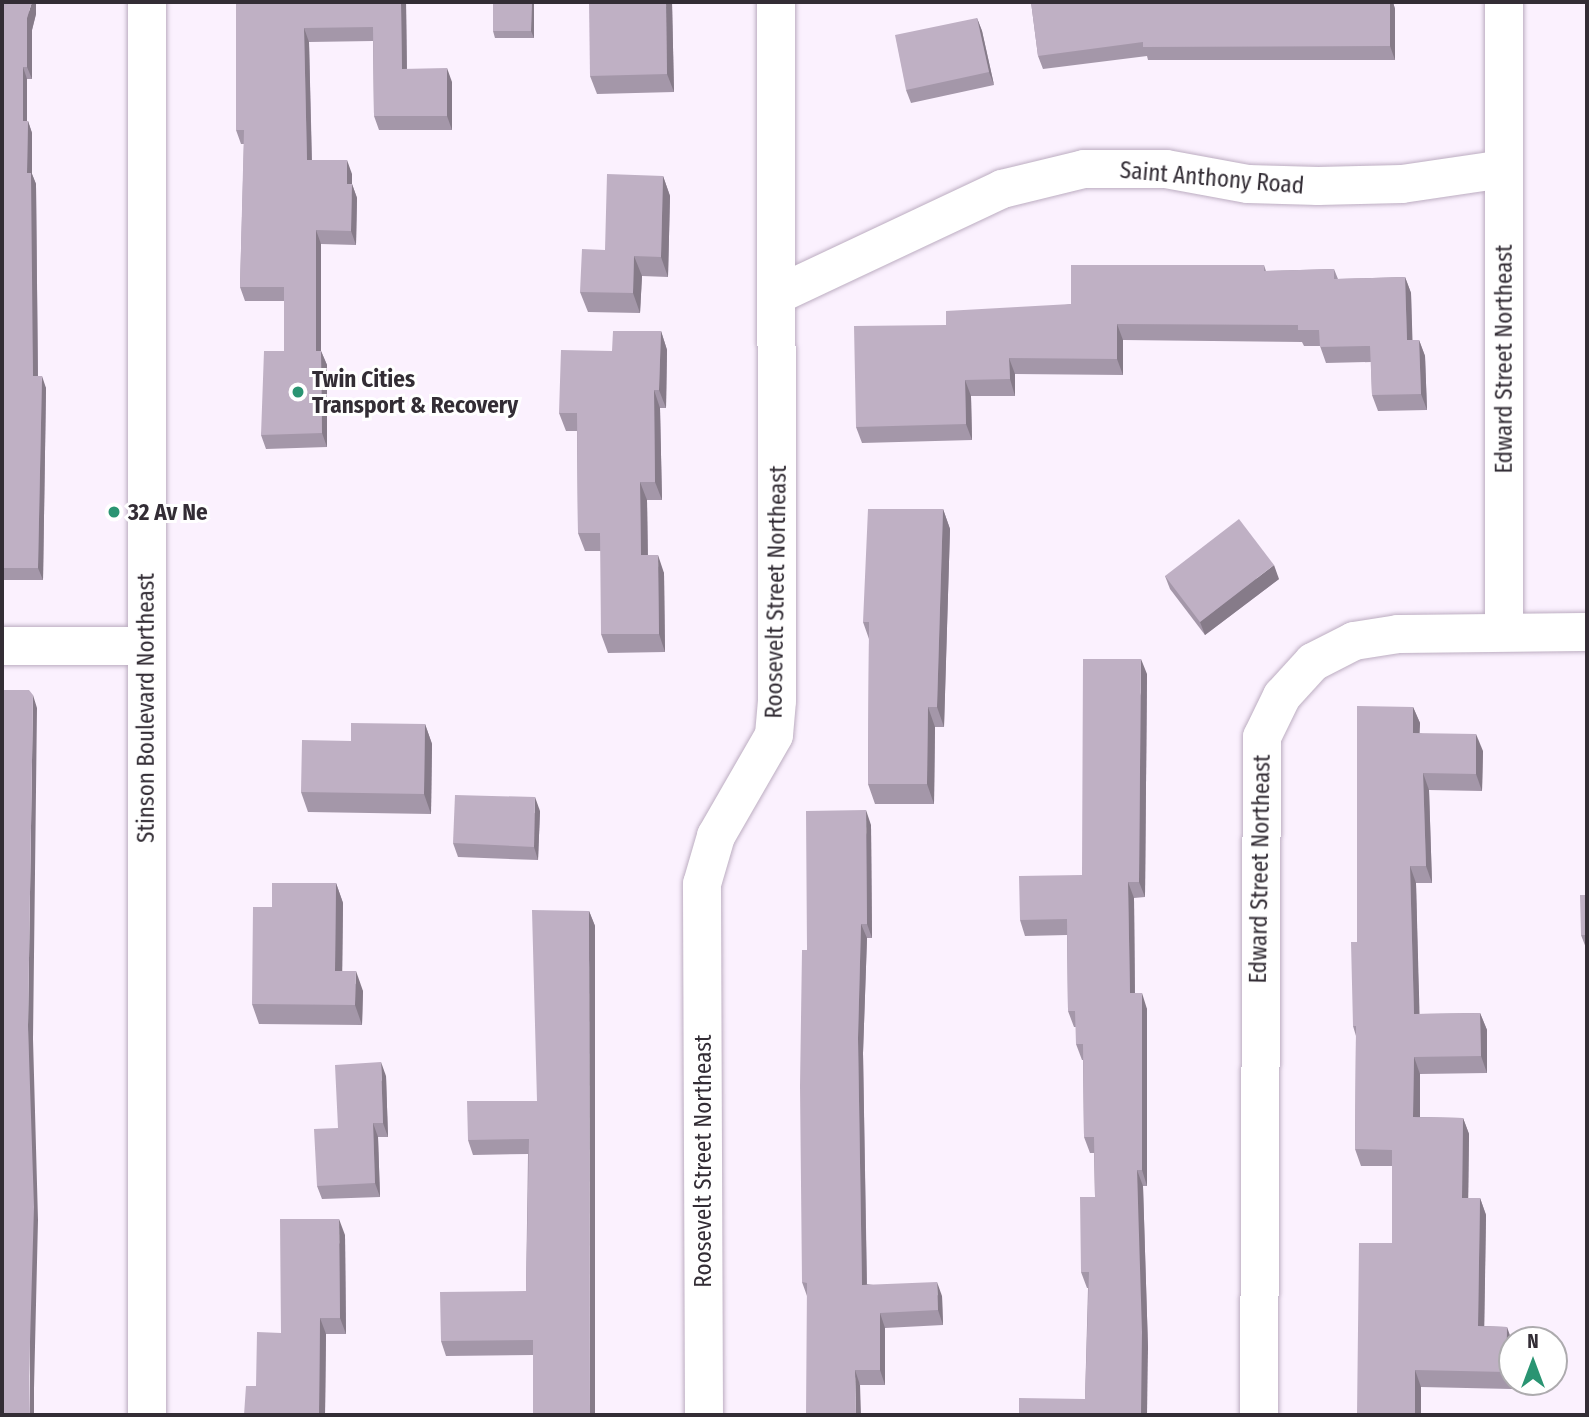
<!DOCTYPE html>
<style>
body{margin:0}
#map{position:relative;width:1589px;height:1417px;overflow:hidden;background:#fbf1fe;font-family:"Fira Sans Condensed",sans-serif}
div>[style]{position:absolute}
.roads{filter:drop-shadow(0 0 2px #bcadc1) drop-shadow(0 0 2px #bcadc1)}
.minor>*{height:38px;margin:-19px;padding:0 19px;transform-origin:19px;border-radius:19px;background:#fff}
.wall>*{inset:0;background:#a497a9}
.shaded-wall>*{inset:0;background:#867b89}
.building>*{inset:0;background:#bfb0c4}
.dots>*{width:19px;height:19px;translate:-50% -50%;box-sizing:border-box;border:4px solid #fff;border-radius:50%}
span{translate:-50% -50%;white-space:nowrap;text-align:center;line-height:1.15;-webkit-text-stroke:6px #fff;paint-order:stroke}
.street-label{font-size:23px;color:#332d35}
.poi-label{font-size:23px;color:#332d35;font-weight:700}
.left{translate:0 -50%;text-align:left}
.frame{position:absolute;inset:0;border:4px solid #332d35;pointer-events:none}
.north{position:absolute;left:1498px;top:1326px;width:70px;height:70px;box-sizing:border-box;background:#fff;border:2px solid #adabae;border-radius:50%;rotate:0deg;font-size:19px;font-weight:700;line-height:28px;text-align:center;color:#332d35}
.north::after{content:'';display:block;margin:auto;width:24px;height:32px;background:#2a9472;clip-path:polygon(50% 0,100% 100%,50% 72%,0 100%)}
</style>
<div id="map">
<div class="roads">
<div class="minor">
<div style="left:1504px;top:2px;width:629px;rotate:90deg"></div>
<div style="left:777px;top:295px;width:249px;rotate:-25.2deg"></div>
<div style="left:1002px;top:189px;width:84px;rotate:-13.7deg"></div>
<div style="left:1084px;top:169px;width:82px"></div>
<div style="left:1166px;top:169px;width:83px;rotate:10.4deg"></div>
<div style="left:1248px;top:184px;width:70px;rotate:1.6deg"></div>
<div style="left:1318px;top:186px;width:84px;rotate:-1.4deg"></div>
<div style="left:1402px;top:184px;width:103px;rotate:-8.4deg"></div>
<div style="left:2px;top:646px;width:144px"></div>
<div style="left:147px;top:1415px;width:1413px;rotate:-90deg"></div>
<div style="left:704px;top:1415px;width:531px;rotate:-90.22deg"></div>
<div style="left:702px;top:884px;width:50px;rotate:-73.7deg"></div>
<div style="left:716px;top:836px;width:116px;rotate:-60.1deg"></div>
<div style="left:774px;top:735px;width:34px;rotate:-85deg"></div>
<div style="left:777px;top:701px;width:699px;rotate:-90.08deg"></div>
<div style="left:1259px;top:1415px;width:678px;rotate:-89.75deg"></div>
<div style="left:1262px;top:737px;width:46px;rotate:-64deg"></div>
<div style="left:1282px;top:696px;width:46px;rotate:-47.6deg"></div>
<div style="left:1313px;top:662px;width:46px;rotate:-27.1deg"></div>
<div style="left:1354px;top:641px;width:45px;rotate:-9deg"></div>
<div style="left:1398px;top:634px;width:189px;rotate:-0.6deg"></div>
</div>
</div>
<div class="wall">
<div style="clip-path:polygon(2px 2px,36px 14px,32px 30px,32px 79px,27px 79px,27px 121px,28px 121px,32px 133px,32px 174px,36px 184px,38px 376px,46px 388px,43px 580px,2px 580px)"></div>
<div style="clip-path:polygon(236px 2px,406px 2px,407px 69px,452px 82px,452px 130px,379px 130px,374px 116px,373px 41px,309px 42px,312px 160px,352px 174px,352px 184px,357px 198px,356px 245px,321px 244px,321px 351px,327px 365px,327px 447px,266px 449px,261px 435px,284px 351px,284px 301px,245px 301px,240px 287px,244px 144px,241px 144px,236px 130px)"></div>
<div style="clip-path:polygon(534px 2px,534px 38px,495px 38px,493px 31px)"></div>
<div style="clip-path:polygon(672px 2px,674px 92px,597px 94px,590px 76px)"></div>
<div style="clip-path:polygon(1031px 2px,1393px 2px,1395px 9px,1395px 60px,1148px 60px,1147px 56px,1043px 69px,1038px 56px)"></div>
<div style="clip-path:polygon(977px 18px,982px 31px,994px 85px,911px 103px,906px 90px)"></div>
<div style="clip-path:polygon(663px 176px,670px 196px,668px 277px,642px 276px,640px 313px,588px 312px,580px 292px,605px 250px)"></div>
<div style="clip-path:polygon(1264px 265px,1266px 271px,1334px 269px,1338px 279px,1405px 277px,1411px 293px,1412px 340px,1419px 340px,1425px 356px,1427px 410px,1378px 411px,1372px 395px,1371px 362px,1326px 363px,1320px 346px,1304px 346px,1302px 342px,1123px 340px,1123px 375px,1015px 374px,1015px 396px,971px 396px,972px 440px,862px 443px,856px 427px,946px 325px,1071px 304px)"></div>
<div style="clip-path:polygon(661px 331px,667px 350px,666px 408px,660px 408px,662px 500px,647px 500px,648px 555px,664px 573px,665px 652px,608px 653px,601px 634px,601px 551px,585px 551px,578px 533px,577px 431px,566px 431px,559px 413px,612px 351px)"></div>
<div style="clip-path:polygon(943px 509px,950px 529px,944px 727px,935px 727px,934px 804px,875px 804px,868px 784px,869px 639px,863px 622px)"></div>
<div style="clip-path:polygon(1165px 576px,1279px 579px,1205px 635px,1170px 589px)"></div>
<div style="clip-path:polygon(1147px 674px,1145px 897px,1134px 898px,1135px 993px,1147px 1009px,1147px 1186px,1143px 1186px,1148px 1348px,1085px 1399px,1088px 1288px,1087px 1288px,1081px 1272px,1095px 1197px,1094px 1153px,1090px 1153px,1084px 1137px,1083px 1060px,1082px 1060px,1076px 1044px,1076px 1027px,1074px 1027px,1068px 1011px,1067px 935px,1025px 936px,1020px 920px,1082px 875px)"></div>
<div style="clip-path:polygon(1413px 707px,1420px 723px,1419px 733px,1483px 751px,1482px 791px,1429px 790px,1432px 883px,1416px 883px,1419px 1014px,1480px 1013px,1487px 1030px,1487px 1073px,1420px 1074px,1420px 1117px,1463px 1118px,1469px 1134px,1468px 1198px,1480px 1198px,1486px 1215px,1484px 1326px,1507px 1327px,1512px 1389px,1421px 1387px,1421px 1415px,1357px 1415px,1392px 1243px,1392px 1166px,1361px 1166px,1355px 1149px,1356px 1036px,1353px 1026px,1357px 942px)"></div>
<div style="clip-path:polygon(425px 724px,432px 744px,431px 814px,308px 812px,301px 792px,351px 741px)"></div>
<div style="clip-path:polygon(540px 811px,538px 860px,458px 857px,453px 843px)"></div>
<div style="clip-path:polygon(871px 825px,872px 938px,867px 938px,863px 1053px,867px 1284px,942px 1296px,943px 1325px,885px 1328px,885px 1385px,860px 1385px,807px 1296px,802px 1282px,807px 950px)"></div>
<div style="clip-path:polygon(336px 883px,343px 903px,342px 971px,363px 991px,362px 1025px,259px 1024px,252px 1004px,272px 907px)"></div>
<div style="clip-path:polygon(1587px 895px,1587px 948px,1586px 948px,1581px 935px)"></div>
<div style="clip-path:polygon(589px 911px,595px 926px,533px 1355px,446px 1356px,441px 1341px,526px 1291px,528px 1154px,473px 1155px,468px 1140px,537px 1101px)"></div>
<div style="clip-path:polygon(386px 1076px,388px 1137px,378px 1137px,380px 1197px,322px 1199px,317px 1186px,338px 1128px)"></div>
<div style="clip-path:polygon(345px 1235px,346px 1334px,326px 1334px,325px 1415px,244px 1415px,256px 1386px,281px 1333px)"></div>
</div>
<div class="shaded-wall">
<div style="clip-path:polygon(32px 2px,36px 2px,36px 14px,32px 30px,32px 79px,27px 67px,27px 18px)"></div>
<div style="clip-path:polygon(401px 2px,406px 2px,407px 83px,402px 69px)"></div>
<div style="clip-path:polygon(532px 2px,534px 2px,534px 38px,531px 31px)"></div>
<div style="clip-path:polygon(666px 2px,672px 2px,674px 92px,667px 74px)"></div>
<div style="clip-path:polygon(1390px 2px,1393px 2px,1395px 9px,1395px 60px,1390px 46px)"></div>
<div style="clip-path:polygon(977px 18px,982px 31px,994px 85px,989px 72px)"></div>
<div style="clip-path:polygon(304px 28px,309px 42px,312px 174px,307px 160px)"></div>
<div style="clip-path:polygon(23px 67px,27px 79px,27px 133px,23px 121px)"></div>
<div style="clip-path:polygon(447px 68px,452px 82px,452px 130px,447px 116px)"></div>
<div style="clip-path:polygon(28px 121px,32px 133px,32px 174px,36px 184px,38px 388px,33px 376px,27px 173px)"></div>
<div style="clip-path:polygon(347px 160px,352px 174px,352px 198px,347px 184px)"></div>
<div style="clip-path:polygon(663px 176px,670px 196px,668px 277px,661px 257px)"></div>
<div style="clip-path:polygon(352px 184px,357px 198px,356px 245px,351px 231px)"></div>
<div style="clip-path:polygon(316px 230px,321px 244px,321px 365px,316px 351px)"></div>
<div style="clip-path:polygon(634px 256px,642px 276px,640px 313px,633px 293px)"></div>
<div style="clip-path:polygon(1405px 277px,1411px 293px,1413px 356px,1407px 340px)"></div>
<div style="clip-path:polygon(1117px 324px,1123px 340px,1123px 375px,1117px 359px)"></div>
<div style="clip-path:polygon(661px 331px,667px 350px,666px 408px,659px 390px)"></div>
<div style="clip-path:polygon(1419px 340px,1425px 356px,1427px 410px,1421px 394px)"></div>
<div style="clip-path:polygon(321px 351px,327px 365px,327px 447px,322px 433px)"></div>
<div style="clip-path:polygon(1009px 358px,1015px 374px,1015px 396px,1010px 379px)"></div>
<div style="clip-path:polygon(42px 376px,46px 388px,43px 580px,38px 568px)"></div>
<div style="clip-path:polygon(965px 380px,971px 396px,972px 440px,966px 424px)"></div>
<div style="clip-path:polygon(654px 390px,660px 408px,662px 500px,655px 482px)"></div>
<div style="clip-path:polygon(640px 482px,647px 500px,648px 574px,641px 555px)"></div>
<div style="clip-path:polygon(943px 509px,950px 529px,944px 727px,937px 707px)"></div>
<div style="clip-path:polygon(658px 555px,664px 573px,665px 652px,659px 634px)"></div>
<div style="clip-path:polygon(1274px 565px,1279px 579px,1205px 635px,1200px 622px)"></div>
<div style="clip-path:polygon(1141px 659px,1147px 674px,1145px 897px,1139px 882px)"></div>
<div style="clip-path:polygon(33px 695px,37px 708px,33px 1039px,38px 1220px,34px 1389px,34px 1415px,30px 1415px,28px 1026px)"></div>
<div style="clip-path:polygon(928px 707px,935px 727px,934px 804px,927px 784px)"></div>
<div style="clip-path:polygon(1413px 707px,1420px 723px,1419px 750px,1413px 733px)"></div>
<div style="clip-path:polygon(425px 724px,432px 744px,431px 814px,424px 794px)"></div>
<div style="clip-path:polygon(1476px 734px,1483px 751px,1482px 791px,1476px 774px)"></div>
<div style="clip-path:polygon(1423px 773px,1429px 790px,1432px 883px,1426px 866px)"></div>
<div style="clip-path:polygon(535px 797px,540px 811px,538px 860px,534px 847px)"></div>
<div style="clip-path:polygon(866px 810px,871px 825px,872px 938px,867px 924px)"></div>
<div style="clip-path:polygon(1410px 866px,1416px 883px,1420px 1031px,1414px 1014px)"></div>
<div style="clip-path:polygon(1128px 882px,1134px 898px,1135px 1009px,1130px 993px)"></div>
<div style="clip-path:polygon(336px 883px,343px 903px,342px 991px,335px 971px)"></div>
<div style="clip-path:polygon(589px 911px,595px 926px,595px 1415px,590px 1415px)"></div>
<div style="clip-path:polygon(861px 924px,867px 938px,863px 1053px,867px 1299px,862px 1285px,858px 1038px)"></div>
<div style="clip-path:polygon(356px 971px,363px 991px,362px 1025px,355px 1005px)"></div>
<div style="clip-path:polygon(1142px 993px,1147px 1009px,1147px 1186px,1142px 1170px)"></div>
<div style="clip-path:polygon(1480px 1013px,1487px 1030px,1487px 1073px,1481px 1056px)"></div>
<div style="clip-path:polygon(1414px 1057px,1420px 1074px,1420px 1134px,1413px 1117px)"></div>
<div style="clip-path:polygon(381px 1062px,386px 1076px,388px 1137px,383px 1123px)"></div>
<div style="clip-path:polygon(1463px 1118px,1469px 1134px,1468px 1215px,1462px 1198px)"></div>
<div style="clip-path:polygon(373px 1123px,378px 1137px,380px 1197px,375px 1183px)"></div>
<div style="clip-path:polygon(1137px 1170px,1143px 1186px,1148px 1348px,1147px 1415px,1141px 1415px)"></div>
<div style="clip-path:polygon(1480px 1198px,1486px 1215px,1484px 1343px,1478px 1326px)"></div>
<div style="clip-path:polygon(339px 1219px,345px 1235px,346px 1334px,340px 1318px)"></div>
<div style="clip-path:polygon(937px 1282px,942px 1296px,943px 1325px,938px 1310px)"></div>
<div style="clip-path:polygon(880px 1313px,885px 1328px,885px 1385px,880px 1370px)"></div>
<div style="clip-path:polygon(320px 1318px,326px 1334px,325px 1415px,319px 1415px)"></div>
<div style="clip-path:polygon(1507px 1327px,1512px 1341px,1512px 1389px,1506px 1372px)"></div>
<div style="clip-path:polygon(855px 1370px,860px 1385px,861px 1415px,856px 1415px)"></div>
<div style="clip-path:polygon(1415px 1370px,1421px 1387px,1421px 1415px,1415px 1415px)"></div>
</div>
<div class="building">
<div style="clip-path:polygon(2px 2px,32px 2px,27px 18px,27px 67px,23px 67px,23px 121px,28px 121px,27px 173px,31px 173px,33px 376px,42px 376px,38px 568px,2px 568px)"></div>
<div style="clip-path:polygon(236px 2px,401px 2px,402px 69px,447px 68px,447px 116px,374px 116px,373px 27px,304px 28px,307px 160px,347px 160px,347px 184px,352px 184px,351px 231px,316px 230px,316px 351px,321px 351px,322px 433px,261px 435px,264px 351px,284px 351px,284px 287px,240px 287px,244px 130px,236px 130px)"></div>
<div style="clip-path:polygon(493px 2px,532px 2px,531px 31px,493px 31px)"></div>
<div style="clip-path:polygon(589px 2px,666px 2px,667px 74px,590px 76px)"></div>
<div style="clip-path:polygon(1031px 2px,1390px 2px,1390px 46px,1143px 47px,1143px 42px,1038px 56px)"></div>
<div style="clip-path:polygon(977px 18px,989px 72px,906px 90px,895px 35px)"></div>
<div style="clip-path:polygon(607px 174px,663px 176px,661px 257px,634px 256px,633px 293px,580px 292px,582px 249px,605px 250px)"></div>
<div style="clip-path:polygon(1071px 265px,1264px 265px,1264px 271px,1334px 269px,1334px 279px,1405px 277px,1407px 340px,1419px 340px,1421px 394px,1372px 395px,1370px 346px,1320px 347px,1319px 330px,1298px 330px,1298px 325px,1117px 324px,1117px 359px,1009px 358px,1010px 379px,965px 380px,966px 424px,856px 427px,854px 326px,946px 325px,946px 311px,1071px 304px)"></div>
<div style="clip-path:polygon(613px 331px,661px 331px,659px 390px,654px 390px,655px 482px,640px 482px,641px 555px,658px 555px,659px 634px,601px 634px,600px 533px,578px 533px,577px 413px,559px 413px,561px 350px,612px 351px)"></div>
<div style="clip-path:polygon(868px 509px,943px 509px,937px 707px,928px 707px,927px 784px,868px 784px,869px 622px,863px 622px)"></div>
<div style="clip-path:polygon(1239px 519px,1274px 565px,1200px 622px,1165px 576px)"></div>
<div style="clip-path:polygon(1083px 659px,1141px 659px,1139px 882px,1128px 882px,1130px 993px,1142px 993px,1142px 1170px,1137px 1170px,1142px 1332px,1141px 1415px,1019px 1415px,1019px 1398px,1085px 1399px,1089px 1272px,1081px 1272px,1080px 1197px,1095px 1197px,1094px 1137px,1084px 1137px,1083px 1044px,1076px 1044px,1075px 1011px,1068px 1011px,1067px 919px,1020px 920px,1019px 876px,1082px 875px)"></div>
<div style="clip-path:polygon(2px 690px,29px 690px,33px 695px,28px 1026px,34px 1207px,29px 1376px,30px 1415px,2px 1415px)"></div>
<div style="clip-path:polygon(1357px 706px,1413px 707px,1413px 733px,1476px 734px,1476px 774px,1423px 773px,1426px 866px,1410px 866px,1414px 1014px,1480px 1013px,1481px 1056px,1414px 1057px,1413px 1117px,1463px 1118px,1462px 1198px,1480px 1198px,1478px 1326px,1507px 1327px,1506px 1372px,1415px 1370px,1415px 1415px,1357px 1415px,1359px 1243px,1392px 1243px,1392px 1150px,1355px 1149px,1356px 1026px,1353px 1026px,1351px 942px,1357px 942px)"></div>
<div style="clip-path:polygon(351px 723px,425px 724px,424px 794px,301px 792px,302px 740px,351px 741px)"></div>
<div style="clip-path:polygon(455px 795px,535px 797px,534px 847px,453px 843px)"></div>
<div style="clip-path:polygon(866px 810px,867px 924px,861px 924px,858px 1038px,862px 1285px,937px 1282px,938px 1310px,880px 1313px,880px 1370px,855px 1370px,856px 1415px,806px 1415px,807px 1283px,802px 1282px,800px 1086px,802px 950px,807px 950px,806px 811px)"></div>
<div style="clip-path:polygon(272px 883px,336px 883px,335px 971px,356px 971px,355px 1005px,252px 1004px,253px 907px,272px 907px)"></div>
<div style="clip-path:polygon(1580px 895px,1587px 895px,1587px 935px,1581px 935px)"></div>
<div style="clip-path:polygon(532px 910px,589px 911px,590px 1415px,533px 1415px,533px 1340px,441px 1341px,440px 1292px,526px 1291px,529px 1139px,468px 1140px,467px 1101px,537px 1101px)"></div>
<div style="clip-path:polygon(381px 1062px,383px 1123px,373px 1123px,375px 1183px,317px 1186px,314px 1129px,338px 1128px,335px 1065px)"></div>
<div style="clip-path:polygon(280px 1219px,339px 1219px,340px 1318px,320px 1318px,319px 1415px,244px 1415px,246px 1386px,256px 1386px,257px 1332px,281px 1333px)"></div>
</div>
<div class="dots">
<div style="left:298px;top:392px;background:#2a9472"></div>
<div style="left:114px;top:512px;background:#2a9472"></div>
</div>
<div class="street-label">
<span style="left:1212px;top:178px;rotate:5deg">Saint Anthony Road</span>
<span style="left:1504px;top:359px;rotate:-90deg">Edward Street Northeast</span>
<span style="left:776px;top:592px;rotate:-89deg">Roosevelt Street Northeast</span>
<span style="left:146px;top:708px;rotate:-90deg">Stinson Boulevard Northeast</span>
<span style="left:1260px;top:869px;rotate:-89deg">Edward Street Northeast</span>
<span style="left:703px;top:1161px;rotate:-90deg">Roosevelt Street Northeast</span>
</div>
<div class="poi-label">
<span class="left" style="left:312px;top:392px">Twin Cities<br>Transport &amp; Recovery</span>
<span class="left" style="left:128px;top:512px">32 Av Ne</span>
</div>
<div class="frame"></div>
<div class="north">N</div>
</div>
